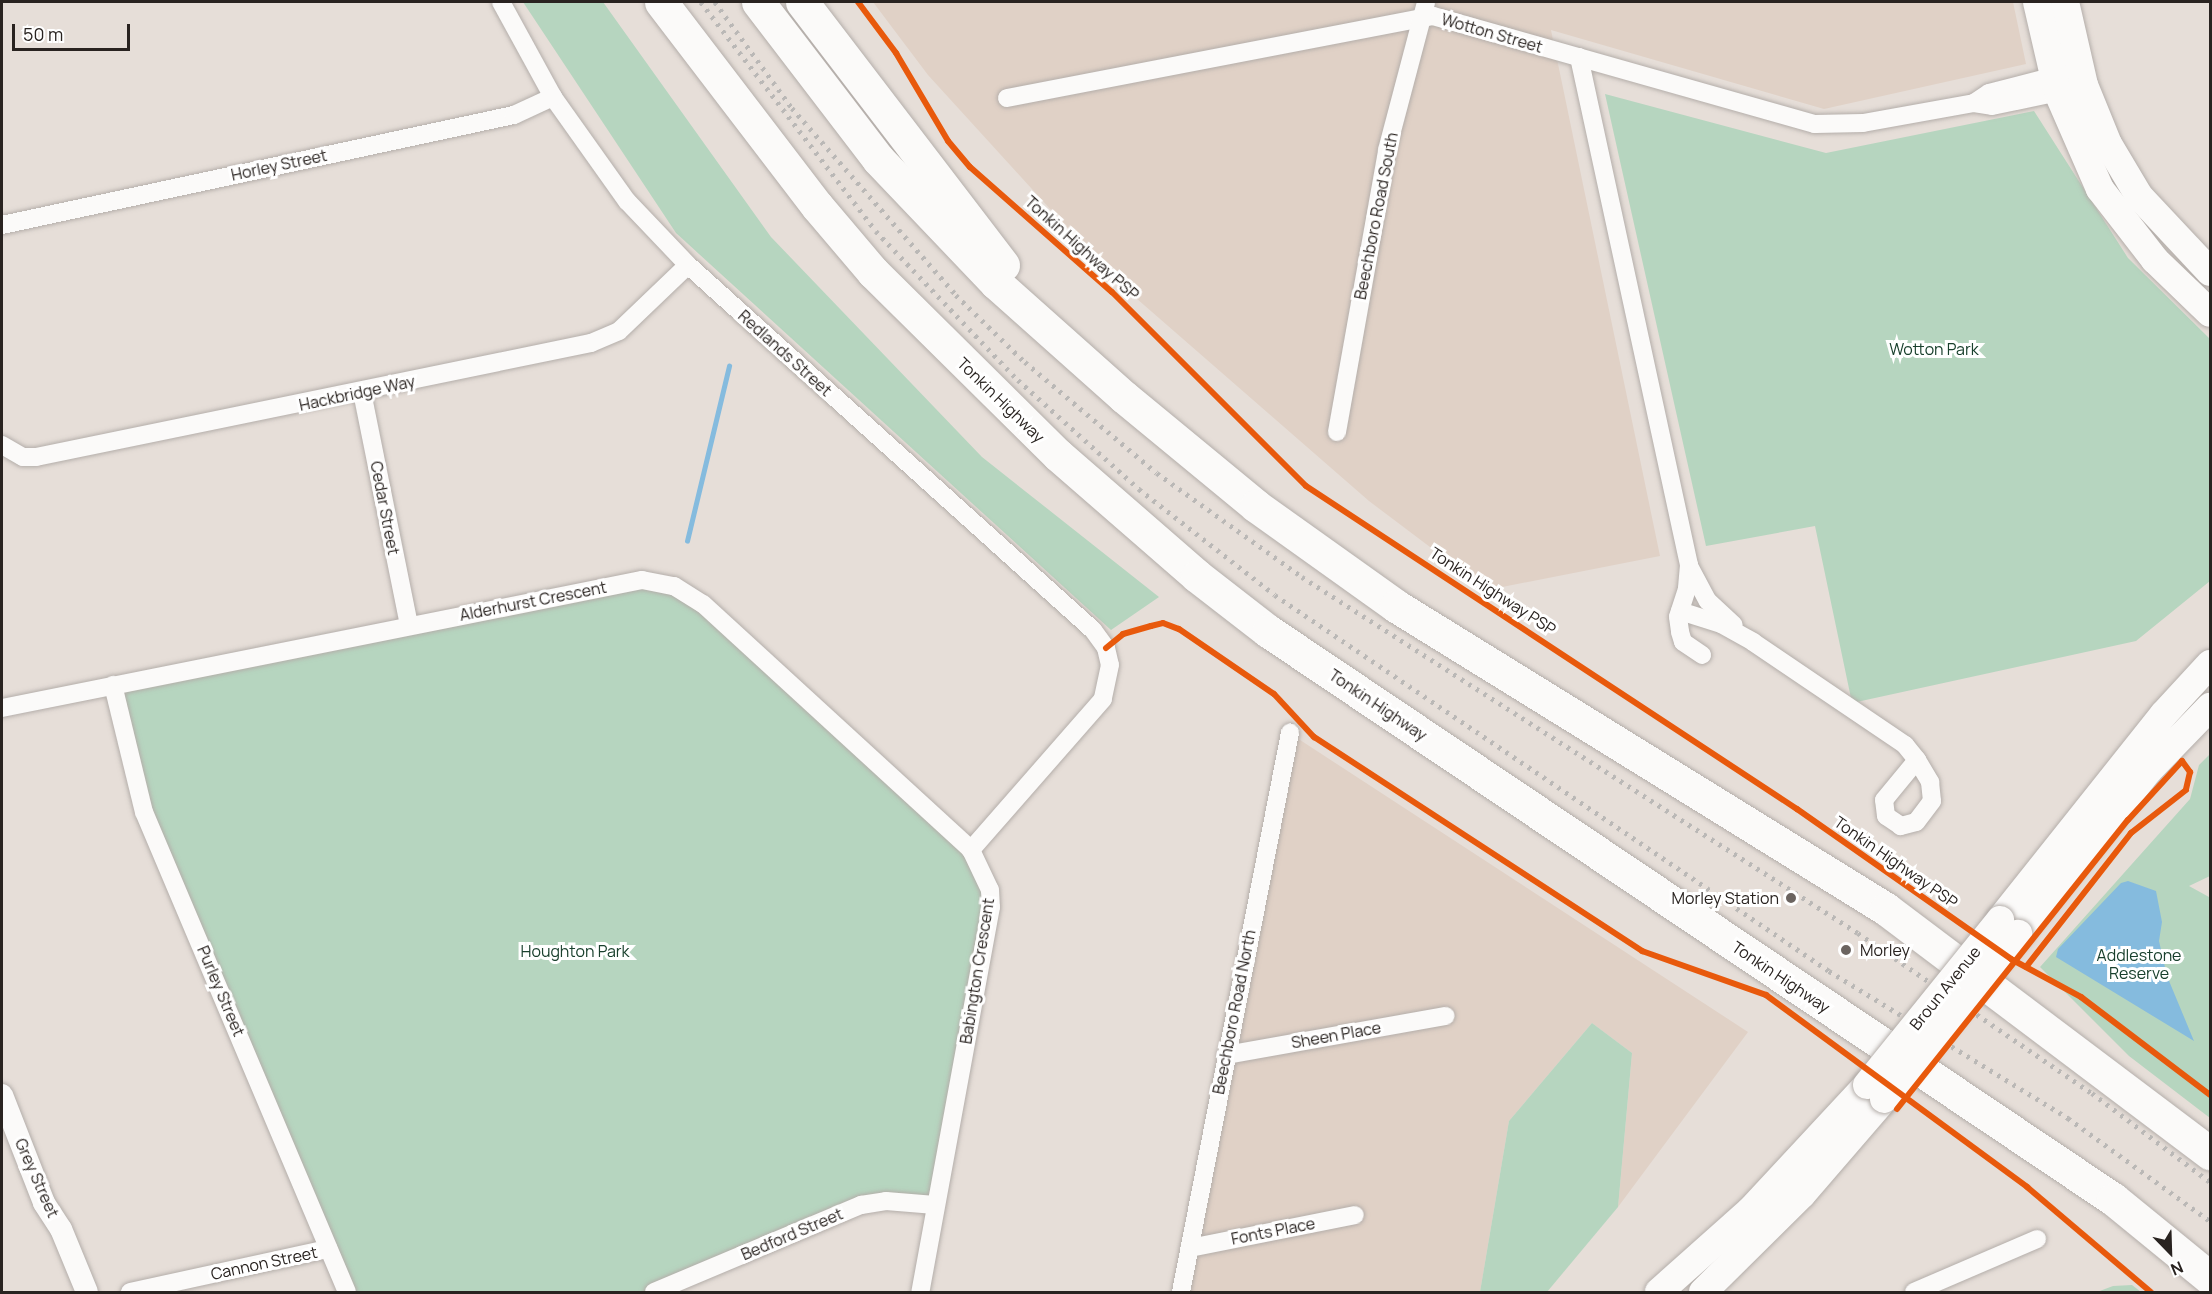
<!DOCTYPE html>
<style>
body{margin:0}
#map{position:relative;width:2212px;height:1294px;overflow:hidden;background:#e6ded8;font-family:Manrope,sans-serif}
div>[style]{position:absolute}
.built>*{inset:0;background:#e0d1c6}
.green>*{inset:0;background:#b6d5bf}
.water>*{inset:0;background:#85bbde}
.stream>*{height:4.5px;margin:-2.25px;padding:0 2.25px;transform-origin:2.25px;border-radius:2.25px;background:#85bbde}
.roads{filter:drop-shadow(0 0 2px #b4aeaa) drop-shadow(0 0 2px #b4aeaa)}
.minor>*{height:18px;margin:-9px;padding:0 9px;transform-origin:9px;border-radius:9px;background:#fbfaf9}
.tertiary>*{height:22px;margin:-11px;padding:0 11px;transform-origin:11px;border-radius:11px;background:#fbfaf9}
.primary>*{height:28px;margin:-14px;padding:0 14px;transform-origin:14px;border-radius:14px;background:#fbfaf9}
.motorway>*{height:33px;margin:-16.5px;padding:0 16.5px;transform-origin:16.5px;border-radius:16.5px;background:#fbfaf9}
.rail>*{height:4.5px;margin-top:-2.25px;transform-origin:0;background:repeating-linear-gradient(90deg,#bab8b6 0 3px,transparent 0 9px)}
.bridges{filter:drop-shadow(0 0 2px #b4aeaa) drop-shadow(0 0 2px #b4aeaa)}
.primary-bridge>*{height:28px;margin:-14px;padding:0 14px;transform-origin:14px;border-radius:14px;background:#fbfaf9}
.cycleway>*{height:6px;margin:-3px;padding:0 3px;transform-origin:3px;border-radius:3px;background:#e8590c}
.dots>*{width:16px;height:16px;translate:-50% -50%;box-sizing:border-box;border:3px solid #fff;border-radius:50%}
span{translate:-50% -50%;white-space:nowrap;text-align:center;line-height:1.15;-webkit-text-stroke:6px #fff;paint-order:stroke}
.street-label{font-size:16px;color:#292320}
.park-label{font-size:16px;color:#19402d}
.poi-label{font-size:16px;color:#292320}
.right{translate:-100% -50%;text-align:right}
.left{translate:0 -50%;text-align:left}
.frame{position:absolute;inset:0;border:3px solid #292320;pointer-events:none}
.north{position:absolute;left:2140px;top:1222px;width:60px;height:60px;-webkit-text-stroke:4px #fff;paint-order:stroke;rotate:157deg;font-size:16px;font-weight:700;line-height:24px;text-align:center;color:#292320}
.north::after{content:'';display:block;margin:auto;width:21px;height:27px;background:#292320;clip-path:polygon(50% 0,100% 100%,50% 72%,0 100%)}
.scale{position:absolute;left:12px;top:24px;width:118px;height:27px;box-sizing:border-box;border:3px solid #292320;border-top:0;padding-left:8px;font-size:18px;line-height:21px;white-space:nowrap;color:#292320;-webkit-text-stroke:4px #fff;paint-order:stroke}
</style>
<div id="map">
<div class="built">
<div style="clip-path:polygon(873px 2px,2013px 2px,2026px 64px,1824px 109px,1551px 30px,1660px 556px,1487px 590px,1369px 501px,1113px 278px,928px 75px)"></div>
<div style="clip-path:polygon(1297px 738px,1748px 1032px,1618px 1207px,1632px 1053px,1592px 1023px,1509px 1121px,1480px 1292px,1181px 1292px)"></div>
</div>
<div class="green">
<div style="clip-path:polygon(523px 2px,603px 2px,771px 237px,982px 457px,1159px 597px,1111px 630px,676px 233px)"></div>
<div style="clip-path:polygon(1605px 94px,1826px 153px,2034px 111px,2128px 258px,2210px 339px,2210px 581px,2136px 641px,1852px 703px,1815px 526px,1706px 546px)"></div>
<div style="clip-path:polygon(642px 580px,674px 586px,971px 849px,990px 890px,935px 1205px,886px 1201px,654px 1292px,347px 1292px,144px 812px,113px 685px)"></div>
<div style="clip-path:polygon(2210px 754px,2210px 876px,2189px 886px,2209px 897px,2210px 906px,2210px 1118px,2129px 1056px,2040px 967px,2190px 799px,2199px 765px)"></div>
<div style="clip-path:polygon(1592px 1023px,1632px 1053px,1618px 1207px,1547px 1292px,1480px 1292px,1509px 1121px)"></div>
<div style="clip-path:polygon(2132px 1285px,2141px 1292px,2097px 1292px,2113px 1286px)"></div>
</div>
<div class="water">
<div style="clip-path:polygon(2128px 881px,2156px 891px,2162px 922px,2159px 941px,2167px 976px,2194px 1041px,2056px 957px,2058px 949px,2121px 883px)"></div>
</div>
<div class="stream">
<div style="left:687px;top:541px;width:180px;rotate:-76.5deg"></div>
</div>
<div class="roads">
<div class="minor">
<div style="left:501px;top:2px;width:108px;rotate:61.3deg"></div>
<div style="left:553px;top:97px;width:128px;rotate:54.6deg"></div>
<div style="left:627px;top:201px;width:88px;rotate:46.4deg"></div>
<div style="left:688px;top:265px;width:545px;rotate:42.03deg"></div>
<div style="left:1093px;top:630px;width:22px;rotate:54deg"></div>
<div style="left:1106px;top:648px;width:17px;rotate:77deg"></div>
<div style="left:1110px;top:665px;width:35px;rotate:102deg"></div>
<div style="left:1103px;top:699px;width:201px;rotate:131.2deg"></div>
<div style="left:1579px;top:57px;width:520px;rotate:77.78deg"></div>
<div style="left:1689px;top:565px;width:24px;rotate:95deg"></div>
<div style="left:1687px;top:589px;width:29px;rotate:108deg"></div>
<div style="left:1678px;top:617px;width:15px;rotate:82deg"></div>
<div style="left:1680px;top:632px;width:10px;rotate:73deg"></div>
<div style="left:1683px;top:642px;width:23px;rotate:34deg"></div>
<div style="left:1007px;top:98px;width:434px;rotate:-10.9deg"></div>
<div style="left:1433px;top:16px;width:397px;rotate:15.8deg"></div>
<div style="left:1815px;top:124px;width:48px;rotate:-1.2deg"></div>
<div style="left:1863px;top:123px;width:113px;rotate:-10.2deg"></div>
<div style="left:1974px;top:103px;width:18px;rotate:9deg"></div>
<div style="left:1992px;top:106px;width:78px;rotate:-11.9deg"></div>
<div style="left:1974px;top:103px;width:18px;rotate:-34deg"></div>
<div style="left:1989px;top:93px;width:75px;rotate:-14.6deg"></div>
<div style="left:2px;top:225px;width:524px;rotate:-12.13deg"></div>
<div style="left:514px;top:115px;width:43px;rotate:-24.8deg"></div>
<div style="left:362px;top:392px;width:238px;rotate:78.6deg"></div>
<div style="left:1337px;top:432px;width:286px;rotate:-79.9deg"></div>
<div style="left:1387px;top:150px;width:153px;rotate:-75.2deg"></div>
<div style="left:2px;top:445px;width:24px;rotate:30deg"></div>
<div style="left:23px;top:457px;width:13px"></div>
<div style="left:36px;top:457px;width:567px;rotate:-11.61deg"></div>
<div style="left:591px;top:343px;width:30px;rotate:-23deg"></div>
<div style="left:619px;top:331px;width:95px;rotate:-43.7deg"></div>
<div style="left:1689px;top:566px;width:40px;rotate:62deg"></div>
<div style="left:1708px;top:601px;width:35px;rotate:43deg"></div>
<div style="left:1680px;top:611px;width:43px;rotate:17.6deg"></div>
<div style="left:1721px;top:624px;width:37px;rotate:29deg"></div>
<div style="left:1753px;top:642px;width:184px;rotate:34.1deg"></div>
<div style="left:1905px;top:745px;width:19px;rotate:51deg"></div>
<div style="left:1917px;top:760px;width:26px;rotate:59deg"></div>
<div style="left:1930px;top:782px;width:19px;rotate:84deg"></div>
<div style="left:1932px;top:801px;width:26px;rotate:127deg"></div>
<div style="left:1916px;top:822px;width:16px;rotate:165deg"></div>
<div style="left:1901px;top:826px;width:18px;rotate:-146deg"></div>
<div style="left:1886px;top:816px;width:16px;rotate:-97deg"></div>
<div style="left:1884px;top:800px;width:52px;rotate:-50.5deg"></div>
<div style="left:113px;top:685px;width:131px;rotate:76.3deg"></div>
<div style="left:144px;top:812px;width:521px;rotate:67.08deg"></div>
<div style="left:2px;top:708px;width:653px;rotate:-11.31deg"></div>
<div style="left:642px;top:580px;width:33px;rotate:11deg"></div>
<div style="left:674px;top:586px;width:34px;rotate:32deg"></div>
<div style="left:703px;top:604px;width:364px;rotate:42.5deg"></div>
<div style="left:971px;top:850px;width:44px;rotate:64.6deg"></div>
<div style="left:990px;top:890px;width:17px;rotate:87deg"></div>
<div style="left:991px;top:907px;width:391px;rotate:100.4deg"></div>
<div style="left:1226px;top:1055px;width:223px;rotate:-10.1deg"></div>
<div style="left:1190px;top:1248px;width:168px;rotate:-11.3deg"></div>
<div style="left:130px;top:1292px;width:203px;rotate:-12.3deg"></div>
<div style="left:654px;top:1292px;width:225px;rotate:-22.8deg"></div>
<div style="left:861px;top:1205px;width:25px;rotate:-9deg"></div>
<div style="left:886px;top:1201px;width:49px;rotate:4.7deg"></div>
<div style="left:1181px;top:1292px;width:570px;rotate:-78.97deg"></div>
<div style="left:1914px;top:1292px;width:134px;rotate:-23.3deg"></div>
</div>
<div class="tertiary">
<div style="left:2px;top:1095px;width:116px;rotate:68.7deg"></div>
<div style="left:44px;top:1203px;width:31px;rotate:57deg"></div>
<div style="left:61px;top:1229px;width:68px;rotate:67.6deg"></div>
</div>
<div class="primary">
<div style="left:2037px;top:2px;width:93px;rotate:77deg"></div>
<div style="left:2058px;top:93px;width:105px;rotate:66.4deg"></div>
<div style="left:2100px;top:189px;width:90px;rotate:52.2deg"></div>
<div style="left:2155px;top:260px;width:76px;rotate:43.9deg"></div>
<div style="left:2065px;top:2px;width:85px;rotate:77.1deg"></div>
<div style="left:2084px;top:85px;width:64px;rotate:67.9deg"></div>
<div style="left:2108px;top:144px;width:61px;rotate:59.2deg"></div>
<div style="left:2139px;top:196px;width:104px;rotate:46.9deg"></div>
<div style="left:2000px;top:920px;width:263px;rotate:-51.5deg"></div>
<div style="left:2164px;top:714px;width:68px;rotate:-47.4deg"></div>
<div style="left:2018px;top:934px;width:210px;rotate:-51.4deg"></div>
<div style="left:2149px;top:770px;width:88px;rotate:-45.9deg"></div>
<div style="left:1659px;top:1292px;width:122px;rotate:-41.7deg"></div>
<div style="left:1750px;top:1211px;width:172px;rotate:-47.1deg"></div>
<div style="left:1703px;top:1292px;width:139px;rotate:-44.7deg"></div>
<div style="left:1802px;top:1194px;width:125px;rotate:-49.2deg"></div>
</div>
<div class="motorway">
<div style="left:661px;top:2px;width:257px;rotate:52.6deg"></div>
<div style="left:817px;top:206px;width:87px;rotate:49.7deg"></div>
<div style="left:873px;top:272px;width:260px;rotate:44.7deg"></div>
<div style="left:1058px;top:455px;width:184px;rotate:41deg"></div>
<div style="left:1197px;top:576px;width:90px;rotate:37.8deg"></div>
<div style="left:1268px;top:631px;width:1018px;rotate:33.91deg"></div>
<div style="left:2113px;top:1199px;width:125px;rotate:39.2deg"></div>
<div style="left:758px;top:2px;width:198px;rotate:52.6deg"></div>
<div style="left:878px;top:159px;width:171px;rotate:46.4deg"></div>
<div style="left:996px;top:283px;width:171px;rotate:41.7deg"></div>
<div style="left:1124px;top:397px;width:171px;rotate:39.5deg"></div>
<div style="left:1256px;top:506px;width:172px;rotate:35.5deg"></div>
<div style="left:1396px;top:606px;width:576px;rotate:31.73deg"></div>
<div style="left:1886px;top:909px;width:406px;rotate:37deg"></div>
<div style="left:802px;top:2px;width:331px;rotate:52.6deg"></div>
</div>
</div>
<div class="rail">
<div style="left:701px;top:2px;width:288px;rotate:52.6deg"></div>
<div style="left:876px;top:231px;width:206px;rotate:46.4deg"></div>
<div style="left:1018px;top:380px;width:163px;rotate:42deg"></div>
<div style="left:1139px;top:489px;width:172px;rotate:37.9deg"></div>
<div style="left:1275px;top:595px;width:670px;rotate:34.16deg"></div>
<div style="left:1829px;top:971px;width:281px;rotate:31.6deg"></div>
<div style="left:2068px;top:1118px;width:175px;rotate:36deg"></div>
<div style="left:715px;top:2px;width:131px;rotate:54deg"></div>
<div style="left:792px;top:108px;width:249px;rotate:48.7deg"></div>
<div style="left:956px;top:295px;width:96px;rotate:44.2deg"></div>
<div style="left:1025px;top:362px;width:172px;rotate:40.1deg"></div>
<div style="left:1157px;top:473px;width:178px;rotate:35.6deg"></div>
<div style="left:1302px;top:577px;width:660px;rotate:32.63deg"></div>
<div style="left:1858px;top:933px;width:283px;rotate:34.4deg"></div>
<div style="left:2092px;top:1093px;width:148px;rotate:37deg"></div>
</div>
<div class="bridges">
<div class="primary-bridge">
<div style="left:1867px;top:1085px;width:212px;rotate:-51.1deg"></div>
<div style="left:1884px;top:1099px;width:213px;rotate:-50.9deg"></div>
</div>
</div>
<div class="cycleway">
<div style="left:858px;top:2px;width:64px;rotate:53.3deg"></div>
<div style="left:896px;top:53px;width:102px;rotate:59.4deg"></div>
<div style="left:948px;top:141px;width:34px;rotate:50deg"></div>
<div style="left:970px;top:167px;width:189px;rotate:41.4deg"></div>
<div style="left:1112px;top:292px;width:274px;rotate:45deg"></div>
<div style="left:1306px;top:486px;width:588px;rotate:33.34deg"></div>
<div style="left:1797px;top:809px;width:261px;rotate:35deg"></div>
<div style="left:2011px;top:959px;width:80px;rotate:28.5deg"></div>
<div style="left:2081px;top:997px;width:162px;rotate:37.2deg"></div>
<div style="left:1106px;top:648px;width:22px;rotate:-39deg"></div>
<div style="left:1123px;top:634px;width:29px;rotate:-16deg"></div>
<div style="left:1151px;top:626px;width:12px;rotate:-14deg"></div>
<div style="left:1163px;top:623px;width:17px;rotate:21deg"></div>
<div style="left:1179px;top:629px;width:115px;rotate:34.4deg"></div>
<div style="left:1274px;top:694px;width:59px;rotate:47.1deg"></div>
<div style="left:1314px;top:737px;width:392px;rotate:33.1deg"></div>
<div style="left:1642px;top:951px;width:132px;rotate:19.5deg"></div>
<div style="left:1766px;top:995px;width:324px;rotate:36.3deg"></div>
<div style="left:2027px;top:1187px;width:162px;rotate:40.3deg"></div>
<div style="left:1897px;top:1109px;width:370px;rotate:-51.4deg"></div>
<div style="left:2128px;top:820px;width:80px;rotate:-47.5deg"></div>
<div style="left:2182px;top:761px;width:14px;rotate:54deg"></div>
<div style="left:2190px;top:772px;width:18px;rotate:103deg"></div>
<div style="left:2186px;top:790px;width:70px;rotate:142deg"></div>
<div style="left:2131px;top:833px;width:170px;rotate:128.1deg"></div>
</div>
<div class="dots">
<div style="left:1791px;top:898px;background:#6b6460"></div>
<div style="left:1846px;top:950px;background:#6b6460"></div>
</div>
<div class="street-label">
<span style="left:1492px;top:33px;rotate:16deg">Wotton Street</span>
<span style="left:279px;top:165px;rotate:-12deg">Horley Street</span>
<span style="left:1376px;top:216px;rotate:-79deg">Beechboro Road South</span>
<span style="left:1082px;top:248px;rotate:42deg">Tonkin Highway PSP</span>
<span style="left:785px;top:353px;rotate:42deg">Redlands Street</span>
<span style="left:357px;top:393px;rotate:-12deg">Hackbridge Way</span>
<span style="left:1001px;top:400px;rotate:44deg">Tonkin Highway</span>
<span style="left:385px;top:508px;rotate:79deg">Cedar Street</span>
<span style="left:1493px;top:591px;rotate:33deg">Tonkin Highway PSP</span>
<span style="left:533px;top:601px;rotate:-11deg">Alderhurst Crescent</span>
<span style="left:1378px;top:705px;rotate:34deg">Tonkin Highway</span>
<span style="left:1896px;top:862px;rotate:35deg">Tonkin Highway PSP</span>
<span style="left:977px;top:971px;rotate:-81deg">Babington Crescent</span>
<span style="left:1781px;top:977px;rotate:34deg">Tonkin Highway</span>
<span style="left:1945px;top:988px;rotate:-51deg">Broun Avenue</span>
<span style="left:221px;top:991px;rotate:67deg">Purley Street</span>
<span style="left:1234px;top:1012px;rotate:-79deg">Beechboro Road North</span>
<span style="left:1336px;top:1035px;rotate:-10deg">Sheen Place</span>
<span style="left:37px;top:1178px;rotate:66deg">Grey Street</span>
<span style="left:1273px;top:1231px;rotate:-11deg">Fonts Place</span>
<span style="left:792px;top:1234px;rotate:-23deg">Bedford Street</span>
<span style="left:264px;top:1263px;rotate:-12deg">Cannon Street</span>
</div>
<div class="park-label">
<span style="left:1934px;top:349px">Wotton Park</span>
<span style="left:575px;top:951px">Houghton Park</span>
<span style="left:2139px;top:964px">Addlestone<br>Reserve</span>
</div>
<div class="poi-label">
<span class="right" style="left:1779px;top:898px">Morley Station</span>
<span class="left" style="left:1860px;top:950px">Morley</span>
</div>
<div class="frame"></div>
<div class="north">N</div>
<div class="scale">50 m</div>
</div>
